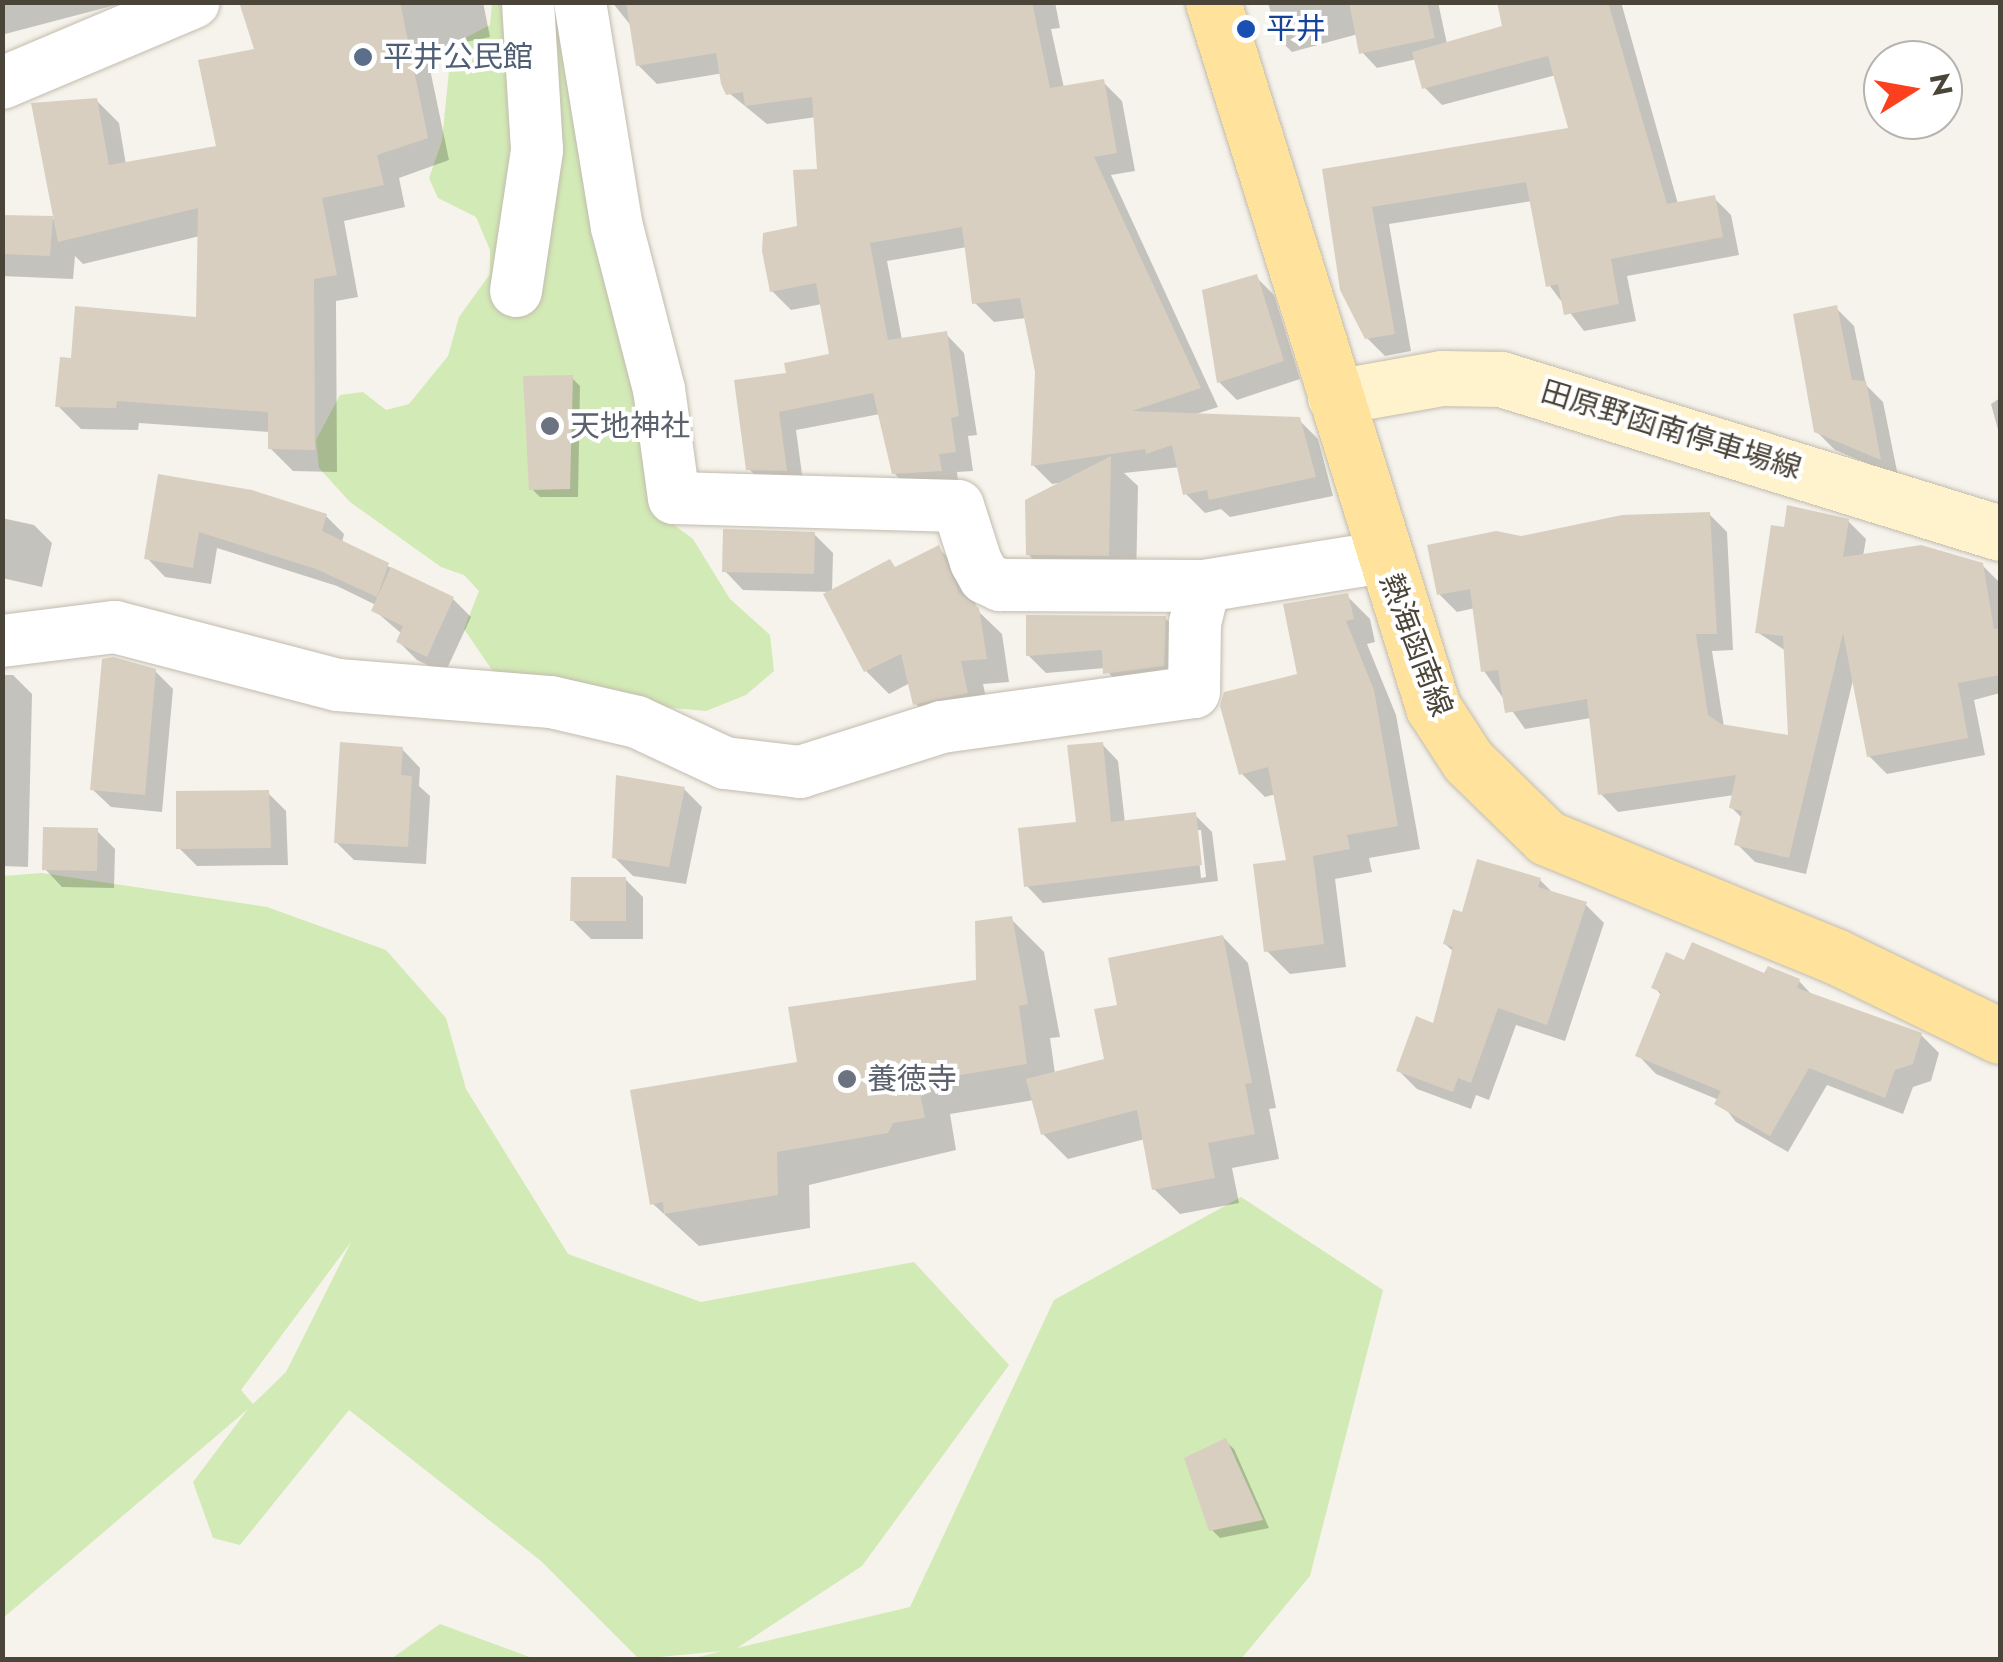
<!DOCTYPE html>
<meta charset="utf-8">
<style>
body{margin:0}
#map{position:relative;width:2003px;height:1662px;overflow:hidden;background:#f6f3ec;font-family:Jost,"Noto Sans JP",sans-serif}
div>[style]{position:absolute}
.green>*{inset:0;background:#d2eab5}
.shadow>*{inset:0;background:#0003}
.building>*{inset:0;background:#d8cfc1}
.roads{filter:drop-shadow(0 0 2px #c2bbae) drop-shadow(0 0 2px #c2bbae)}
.street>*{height:52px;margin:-26px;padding:0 26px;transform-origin:26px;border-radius:26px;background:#fff}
.secondary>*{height:55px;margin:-27.5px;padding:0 27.5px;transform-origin:27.5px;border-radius:27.5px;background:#fff3cd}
.primary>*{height:55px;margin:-27.5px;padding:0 27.5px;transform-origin:27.5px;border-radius:27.5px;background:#ffe39c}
.dots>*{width:28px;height:28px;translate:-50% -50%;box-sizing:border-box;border:5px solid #fff;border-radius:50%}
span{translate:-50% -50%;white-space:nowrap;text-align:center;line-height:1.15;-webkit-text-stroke:8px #fff;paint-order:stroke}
.transit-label{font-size:30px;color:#164399}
.left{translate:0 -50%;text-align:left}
.service-label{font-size:30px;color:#4e5e75}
.worship-label{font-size:30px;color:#5b616d}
.street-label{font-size:30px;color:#4b4439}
.frame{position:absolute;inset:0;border:5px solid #4b4439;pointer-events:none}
.north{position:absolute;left:1863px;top:40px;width:100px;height:100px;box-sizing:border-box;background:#fff;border:2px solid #b7b4b0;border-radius:50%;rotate:79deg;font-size:28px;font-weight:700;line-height:40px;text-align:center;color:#4b4439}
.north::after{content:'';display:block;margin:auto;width:35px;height:45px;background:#fc3f1d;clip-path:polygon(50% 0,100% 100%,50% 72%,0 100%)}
</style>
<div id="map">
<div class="green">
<div style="clip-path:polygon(492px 3px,569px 3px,662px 516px,693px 539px,730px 599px,770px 635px,774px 671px,746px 695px,706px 711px,524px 694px,492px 670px,464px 629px,479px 591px,464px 575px,441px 567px,350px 502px,319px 468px,316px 440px,340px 395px,363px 392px,386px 410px,409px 404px,448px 356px,459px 317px,490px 274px,490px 250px,476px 217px,438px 198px,429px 178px,442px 141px,449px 70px,463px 39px,490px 25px)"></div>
<div style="clip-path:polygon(evenodd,42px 873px,267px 907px,386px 950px,446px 1018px,466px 1089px,568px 1254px,701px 1302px,914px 1262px,1009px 1365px,862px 1566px,737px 1648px,910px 1607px,1054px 1300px,1241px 1197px,1383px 1290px,1310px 1576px,1241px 1659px,691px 1659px,722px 1651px,639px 1659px,541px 1561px,349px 1410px,240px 1545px,213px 1538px,193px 1482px,248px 1409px,3px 1618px,3px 876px,42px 873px,351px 1242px,286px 1372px,253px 1404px,241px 1390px,351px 1242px)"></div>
<div style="clip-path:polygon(440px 1624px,535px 1659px,391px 1659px)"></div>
</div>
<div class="shadow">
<div style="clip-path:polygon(2px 2px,127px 2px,5px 34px)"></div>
<div style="clip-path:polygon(271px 2px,483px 2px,490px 37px,426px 50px,449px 160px,399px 178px,405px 207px,344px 221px,358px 297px,336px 301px,337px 472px,293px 471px,270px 448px,270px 432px,139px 423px,138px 430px,81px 429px,58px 406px,73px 360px,198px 320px,200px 236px,83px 264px,75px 256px,73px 279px,2px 276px,2px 218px,56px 219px,96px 100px,119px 123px,126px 165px,219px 148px)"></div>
<div style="clip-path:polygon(612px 2px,1055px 2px,1060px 28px,1051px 29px,1064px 88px,1103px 82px,1122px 101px,1135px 171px,1111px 175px,1218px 407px,1193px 415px,1299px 420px,1318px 439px,1333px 496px,1230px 517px,1221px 509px,1205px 513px,1186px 494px,1180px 467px,1124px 473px,1138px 486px,1136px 582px,1055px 582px,1028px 554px,1065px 482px,1052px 484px,1033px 465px,1037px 372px,1027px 318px,994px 322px,975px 303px,967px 247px,887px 261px,902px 340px,946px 334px,964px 353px,977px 435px,968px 436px,973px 471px,957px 472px,959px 489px,913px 492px,894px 473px,880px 414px,796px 430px,804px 489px,768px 488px,749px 469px,789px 375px,831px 356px,822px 304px,791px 310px,772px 291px,819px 171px,816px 117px,767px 124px,729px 93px,724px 73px,657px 84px,638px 65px,632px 27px)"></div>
<div style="clip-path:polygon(1268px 2px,1438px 2px,1447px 44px,1505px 28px,1499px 2px,1621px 2px,1678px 204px,1714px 198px,1731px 215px,1739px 255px,1627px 276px,1636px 321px,1584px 331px,1549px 285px,1532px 201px,1389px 224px,1411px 351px,1385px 356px,1367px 338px,1325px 171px,1571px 130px,1556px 75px,1442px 105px,1424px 87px,1417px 59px,1377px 68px,1362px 52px,1358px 34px,1292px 52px,1277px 37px)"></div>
<div style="clip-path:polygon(1256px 277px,1274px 295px,1300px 379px,1237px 400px,1219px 382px)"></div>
<div style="clip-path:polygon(1836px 308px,1854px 326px,1866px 385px,1883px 402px,1898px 476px,1835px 450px,1816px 431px)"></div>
<div style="clip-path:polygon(572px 378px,580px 386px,578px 497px,540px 497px,532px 489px)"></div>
<div style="clip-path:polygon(2000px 398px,2000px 437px,1991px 404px)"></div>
<div style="clip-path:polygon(160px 477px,326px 516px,344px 534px,342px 543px,453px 599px,471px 617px,445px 673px,417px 660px,399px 642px,402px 634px,374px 610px,376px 605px,337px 586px,217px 548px,211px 584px,165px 577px,147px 558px)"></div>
<div style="clip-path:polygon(1709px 514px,1727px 532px,1733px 650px,1712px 651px,1724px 727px,1790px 738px,1786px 651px,1757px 632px,1848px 521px,1866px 539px,1863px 556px,1982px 565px,2000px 583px,2000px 693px,1974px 700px,1985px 755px,1887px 774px,1869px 756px,1854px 676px,1806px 874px,1755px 862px,1737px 844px,1743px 819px,1731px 807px,1734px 795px,1618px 812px,1601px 794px,1591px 718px,1525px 729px,1484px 671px,1475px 608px,1457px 612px,1439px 594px,1521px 538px)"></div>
<div style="clip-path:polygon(2px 518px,34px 525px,52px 543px,42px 587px,2px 578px)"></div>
<div style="clip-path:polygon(814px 534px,833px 553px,832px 592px,743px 590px,725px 571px)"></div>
<div style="clip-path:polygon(938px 548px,962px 571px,978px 611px,1002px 634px,1009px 682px,983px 684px,990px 716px,939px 727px,915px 703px,910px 683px,889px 694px,866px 671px,897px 569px)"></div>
<div style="clip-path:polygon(1347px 596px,1370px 619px,1375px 642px,1367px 644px,1396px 715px,1420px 849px,1369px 858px,1372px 872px,1335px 879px,1346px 967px,1290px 974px,1266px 950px,1289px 862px,1276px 794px,1265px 797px,1242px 774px)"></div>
<div style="clip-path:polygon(1165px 618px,1183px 637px,1182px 683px,1124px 691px,1105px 668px,1046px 673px,1028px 655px)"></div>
<div style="clip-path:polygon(155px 671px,173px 689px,162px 812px,111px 807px,92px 789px)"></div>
<div style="clip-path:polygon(2px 675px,13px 675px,32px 694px,28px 867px,2px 866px)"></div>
<div style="clip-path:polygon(evenodd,1102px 744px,1118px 761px,1125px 823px,1195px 815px,1212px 832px,1218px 881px,1043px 903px,1027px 886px,1079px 824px,1102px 744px,1196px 830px,1201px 830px,1206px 877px,1201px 878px,1196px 830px)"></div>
<div style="clip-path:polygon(402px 749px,420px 768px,419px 786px,430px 796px,426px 864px,354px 860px,336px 842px)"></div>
<div style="clip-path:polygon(684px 789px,702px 807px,686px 884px,633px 876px,614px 857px)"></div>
<div style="clip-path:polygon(268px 793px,286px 811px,288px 865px,197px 866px,179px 848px)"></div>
<div style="clip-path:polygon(97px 831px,115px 849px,114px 888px,62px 887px,44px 868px)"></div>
<div style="clip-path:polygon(625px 879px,643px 897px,643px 939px,591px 939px,572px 920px)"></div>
<div style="clip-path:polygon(1540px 880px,1554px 894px,1586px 905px,1604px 923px,1565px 1041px,1516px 1025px,1489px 1100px,1476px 1095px,1471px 1109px,1417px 1089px,1399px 1071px,1435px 1026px,1454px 952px,1445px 944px,1464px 915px)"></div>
<div style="clip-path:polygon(1011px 919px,1044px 952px,1060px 1037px,1050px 1038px,1055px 1074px,1107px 1061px,1120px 1007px,1223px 937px,1248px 963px,1276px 1108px,1269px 1109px,1279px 1159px,1232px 1168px,1239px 1203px,1180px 1214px,1154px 1189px,1145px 1139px,1068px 1159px,1043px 1134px,1034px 1100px,950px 1114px,956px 1150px,809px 1185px,810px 1228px,699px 1246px,652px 1203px,800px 1064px,978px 982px)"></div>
<div style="clip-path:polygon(1685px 963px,1799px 981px,1814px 997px,1921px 1035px,1939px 1053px,1931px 1081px,1913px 1087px,1903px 1114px,1827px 1085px,1788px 1152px,1736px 1122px,1719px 1100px,1656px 1074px,1638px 1055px,1662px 996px,1654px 987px)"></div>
<div style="clip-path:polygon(1225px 1441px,1234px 1449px,1269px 1528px,1220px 1538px,1211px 1529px)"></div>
</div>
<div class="building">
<div style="clip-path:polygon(239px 2px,400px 2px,428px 138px,377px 155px,384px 185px,322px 198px,337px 275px,314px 279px,315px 450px,268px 449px,268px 412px,117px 401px,116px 408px,55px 407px,60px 357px,71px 358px,75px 306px,196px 317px,198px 208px,58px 242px,31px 103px,97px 98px,109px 165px,216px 146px,198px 60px,254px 49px)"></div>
<div style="clip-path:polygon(626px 2px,1032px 2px,1050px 88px,1104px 79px,1117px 153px,1094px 157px,1201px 388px,1132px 411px,1300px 417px,1316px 477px,1209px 500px,1207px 490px,1183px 495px,1172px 445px,1146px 454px,1145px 449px,1031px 466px,1035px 372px,1020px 298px,972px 304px,962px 227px,870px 243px,888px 340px,947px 331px,959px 416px,951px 418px,956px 452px,939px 454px,942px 471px,892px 474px,873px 393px,779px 412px,787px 471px,746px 470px,734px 380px,786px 373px,784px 363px,829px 354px,816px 283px,770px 292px,762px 251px,763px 233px,797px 226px,793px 170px,817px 169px,812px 97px,745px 106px,743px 92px,726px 95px,721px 84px,716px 53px,636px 66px)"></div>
<div style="clip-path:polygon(1349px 2px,1427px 2px,1435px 38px,1359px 54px)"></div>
<div style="clip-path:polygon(1497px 2px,1608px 2px,1667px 204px,1715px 195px,1723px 237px,1611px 259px,1619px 304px,1564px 315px,1558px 284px,1546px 287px,1526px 182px,1372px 207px,1395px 334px,1365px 339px,1340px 290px,1322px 169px,1568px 128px,1548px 56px,1422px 89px,1412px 52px,1502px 26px)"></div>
<div style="clip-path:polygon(2px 215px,53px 216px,50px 256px,2px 254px)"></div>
<div style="clip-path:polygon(1257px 274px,1284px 361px,1217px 383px,1202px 290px)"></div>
<div style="clip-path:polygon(1837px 305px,1852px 380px,1866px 381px,1881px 460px,1814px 432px,1793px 314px)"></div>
<div style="clip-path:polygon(573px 375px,570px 489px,529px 490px,523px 376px)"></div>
<div style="clip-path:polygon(1111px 456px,1109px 556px,1026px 555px,1025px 500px)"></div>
<div style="clip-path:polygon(158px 474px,252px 490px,327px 514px,322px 531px,389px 563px,377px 597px,316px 569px,199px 532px,193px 568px,144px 559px)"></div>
<div style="clip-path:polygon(1787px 505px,1849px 519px,1843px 557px,1921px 545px,1983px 563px,1994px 629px,2000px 628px,2000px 675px,1958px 683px,1968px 738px,1867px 757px,1843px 633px,1789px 858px,1734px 845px,1742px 811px,1729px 808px,1736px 775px,1598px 795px,1587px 699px,1505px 713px,1498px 670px,1481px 672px,1470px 589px,1437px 595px,1427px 545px,1496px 531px,1521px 536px,1622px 515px,1710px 512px,1717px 634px,1696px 634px,1708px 715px,1721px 724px,1788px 735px,1783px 636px,1755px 633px,1771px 525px,1784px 527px)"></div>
<div style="clip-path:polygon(723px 529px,815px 532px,814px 574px,722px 572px)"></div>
<div style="clip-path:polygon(939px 545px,959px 593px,979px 608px,987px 659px,961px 661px,968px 693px,913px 705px,901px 654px,864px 672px,823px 594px,890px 559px,895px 567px)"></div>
<div style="clip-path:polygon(391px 567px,454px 597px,427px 657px,396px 642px,403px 626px,371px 611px)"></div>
<div style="clip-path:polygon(1348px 593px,1354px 619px,1346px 621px,1374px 690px,1398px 826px,1347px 835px,1350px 849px,1313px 856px,1324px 944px,1264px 952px,1253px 864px,1286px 860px,1268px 767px,1239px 775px,1220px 706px,1224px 692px,1297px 674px,1283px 604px)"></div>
<div style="clip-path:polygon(1026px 615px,1166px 616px,1164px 666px,1103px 674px,1102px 650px,1026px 656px)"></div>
<div style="clip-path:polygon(113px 657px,156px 669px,145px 795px,90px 790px,102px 659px)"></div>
<div style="clip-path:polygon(340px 742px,403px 747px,401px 775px,412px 776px,408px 847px,334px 843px)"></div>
<div style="clip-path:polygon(1103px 742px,1111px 822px,1196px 812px,1202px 865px,1024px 887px,1018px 828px,1076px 822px,1067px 745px)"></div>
<div style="clip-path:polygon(616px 775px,685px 787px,669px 867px,612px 858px)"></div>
<div style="clip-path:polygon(269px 790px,271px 848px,176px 849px,176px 791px)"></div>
<div style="clip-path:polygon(43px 827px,98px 828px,97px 871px,42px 870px)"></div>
<div style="clip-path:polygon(1477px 859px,1541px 878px,1538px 887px,1587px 902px,1547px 1025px,1498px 1008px,1471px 1083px,1458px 1078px,1453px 1092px,1396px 1071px,1416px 1016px,1433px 1023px,1453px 947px,1443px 944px,1453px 909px,1462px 912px)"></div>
<div style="clip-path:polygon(571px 877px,626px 877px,626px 921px,570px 921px)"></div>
<div style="clip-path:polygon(1012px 916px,1028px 1004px,1019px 1006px,1027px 1064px,918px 1082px,925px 1118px,893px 1123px,888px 1133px,777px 1152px,778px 1195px,664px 1214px,663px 1202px,650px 1205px,630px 1090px,797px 1062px,788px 1007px,976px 980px,975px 921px)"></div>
<div style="clip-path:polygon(1223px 935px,1252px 1083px,1245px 1084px,1255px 1134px,1208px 1143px,1215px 1178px,1152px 1190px,1137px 1110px,1041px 1135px,1026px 1079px,1104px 1059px,1094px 1009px,1117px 1005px,1108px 958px)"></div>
<div style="clip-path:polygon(1692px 942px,1764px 973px,1768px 966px,1800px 979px,1797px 988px,1922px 1033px,1913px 1064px,1895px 1070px,1885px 1098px,1809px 1068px,1770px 1136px,1714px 1104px,1721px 1091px,1635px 1056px,1661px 992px,1651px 988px,1666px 952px,1684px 960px)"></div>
<div style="clip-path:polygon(1226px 1438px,1263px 1520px,1209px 1531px,1184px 1458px)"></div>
</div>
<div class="roads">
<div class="street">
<div style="left:580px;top:2px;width:228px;rotate:80.7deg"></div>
<div style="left:617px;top:227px;width:167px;rotate:75.5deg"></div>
<div style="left:659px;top:389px;width:110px;rotate:82.2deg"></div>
<div style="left:674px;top:498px;width:284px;rotate:1.6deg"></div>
<div style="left:958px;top:506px;width:59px;rotate:72.2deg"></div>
<div style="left:976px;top:562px;width:18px;rotate:61deg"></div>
<div style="left:985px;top:578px;width:17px;rotate:25deg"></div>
<div style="left:1000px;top:585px;width:204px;rotate:0.3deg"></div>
<div style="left:1204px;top:586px;width:181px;rotate:-9.2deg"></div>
<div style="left:2px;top:83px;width:208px;rotate:-22.9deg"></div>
<div style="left:516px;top:291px;width:143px;rotate:-81.5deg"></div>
<div style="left:537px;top:150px;width:148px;rotate:-93.5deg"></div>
<div style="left:2px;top:641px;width:114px;rotate:-7.1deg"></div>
<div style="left:115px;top:627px;width:230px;rotate:14.6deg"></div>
<div style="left:338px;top:685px;width:214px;rotate:4.6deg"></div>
<div style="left:551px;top:702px;width:88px;rotate:13.1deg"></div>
<div style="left:637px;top:722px;width:97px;rotate:25deg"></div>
<div style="left:725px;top:763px;width:76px;rotate:6.8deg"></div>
<div style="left:800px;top:772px;width:149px;rotate:-17.6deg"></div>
<div style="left:942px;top:727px;width:254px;rotate:-7.9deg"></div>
<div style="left:1194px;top:692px;width:69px;rotate:-89.2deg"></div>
<div style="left:1195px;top:623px;width:38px;rotate:-76deg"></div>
</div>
<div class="secondary">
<div style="left:1335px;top:397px;width:109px;rotate:-10.1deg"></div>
<div style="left:1442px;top:378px;width:59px;rotate:1deg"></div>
<div style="left:1501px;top:379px;width:522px;rotate:17.15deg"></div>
</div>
<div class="primary">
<div style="left:1213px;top:2px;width:739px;rotate:72.67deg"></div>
<div style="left:1433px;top:707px;width:64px;rotate:57.1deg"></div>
<div style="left:1468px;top:761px;width:110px;rotate:44.3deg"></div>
<div style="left:1547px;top:838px;width:311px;rotate:22.3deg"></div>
<div style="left:1835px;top:956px;width:183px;rotate:25.9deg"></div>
</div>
</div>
<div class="dots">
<div style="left:1246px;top:29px;background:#1a4fb4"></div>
<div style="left:363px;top:57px;background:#5c6f8a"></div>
<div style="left:550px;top:426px;background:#6b7280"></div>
<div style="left:847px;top:1079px;background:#6b7280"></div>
</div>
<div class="transit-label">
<span class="left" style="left:1266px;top:29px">平井</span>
</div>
<div class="service-label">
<span class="left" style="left:383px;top:57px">平井公民館</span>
</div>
<div class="worship-label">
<span class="left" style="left:570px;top:426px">天地神社</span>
<span class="left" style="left:867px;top:1079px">養徳寺</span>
</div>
<div class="street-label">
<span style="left:1671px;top:430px;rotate:17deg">田原野函南停車場線</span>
<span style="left:1416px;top:645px;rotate:69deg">熱海函南線</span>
</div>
<div class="frame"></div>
<div class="north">N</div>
</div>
